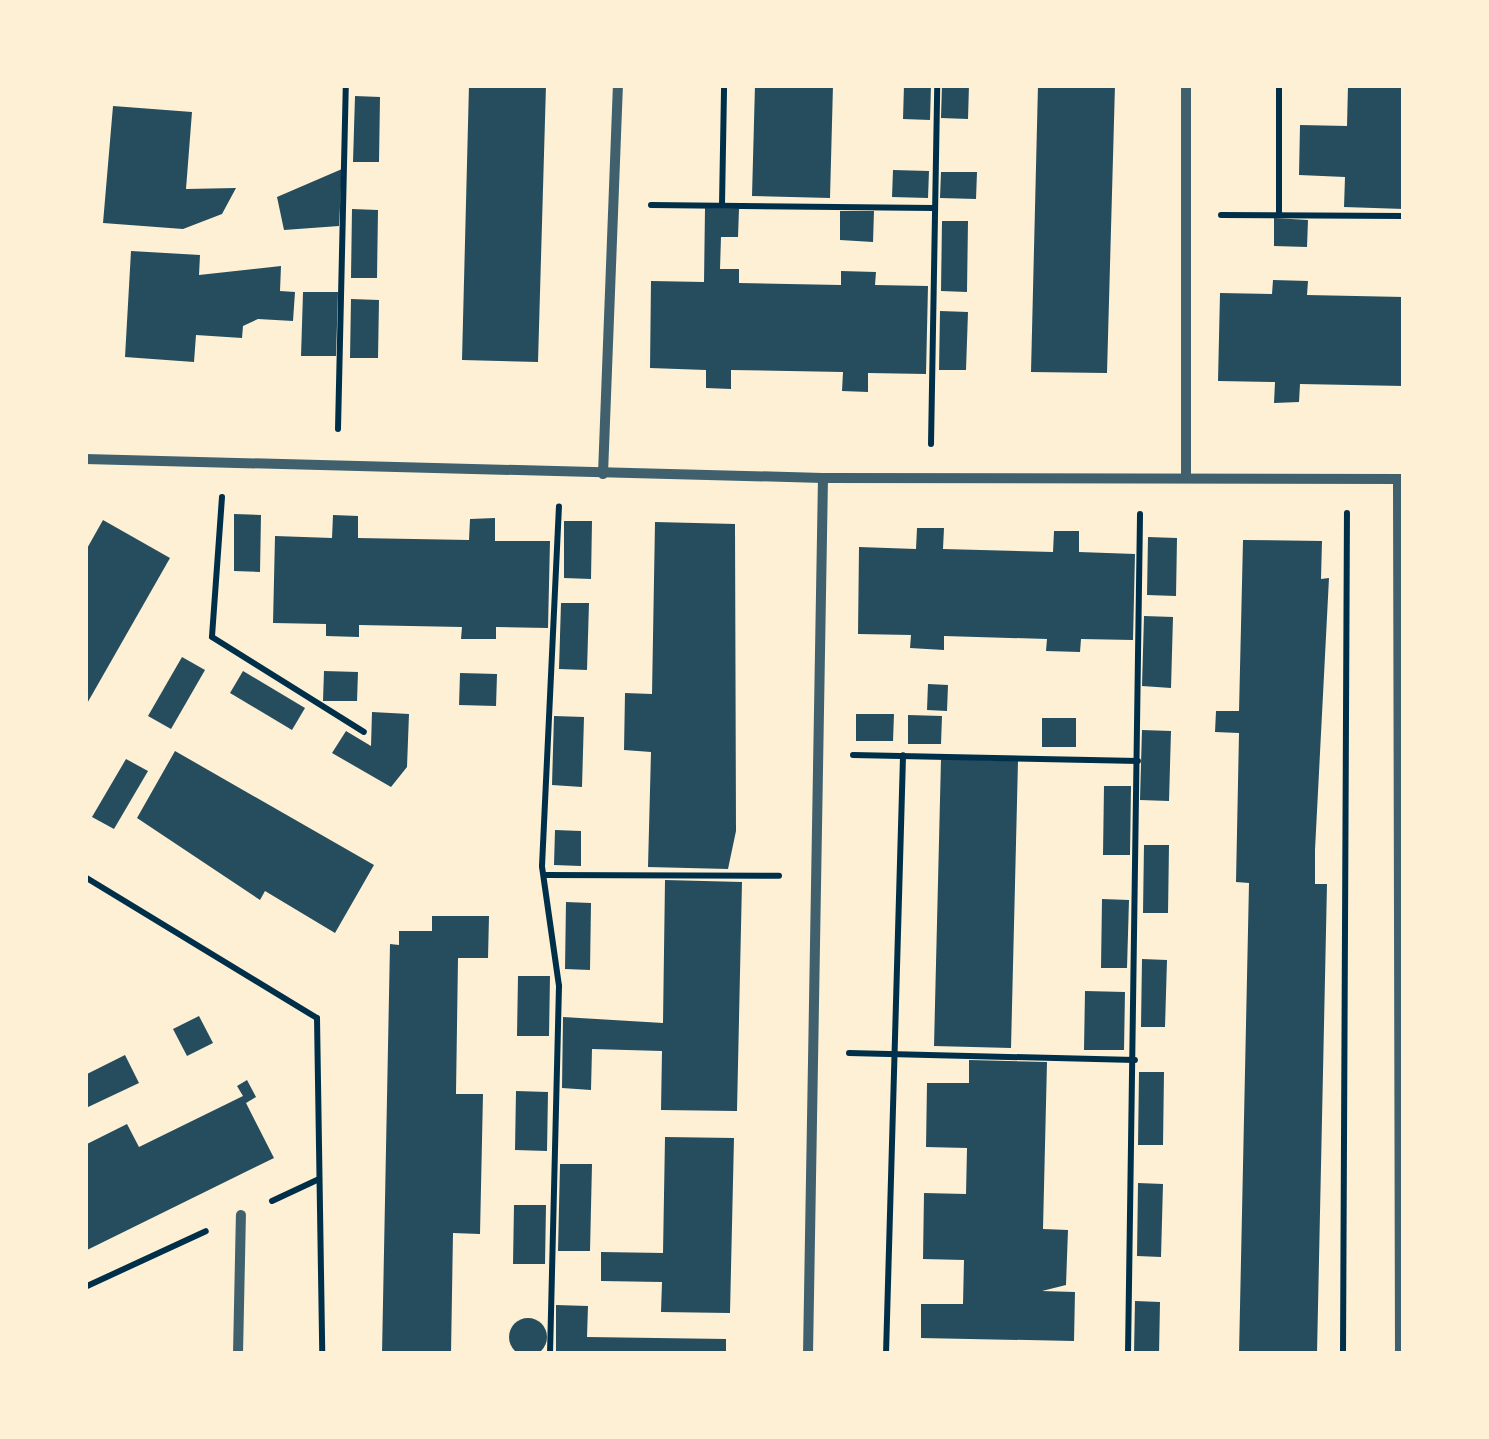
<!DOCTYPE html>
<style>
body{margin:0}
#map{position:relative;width:1489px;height:1439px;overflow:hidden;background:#fdf0d5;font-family:"PT Sans",sans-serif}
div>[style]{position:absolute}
.building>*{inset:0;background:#264d5e}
.round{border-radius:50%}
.path>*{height:6px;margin:-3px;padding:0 3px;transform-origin:3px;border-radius:3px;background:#003049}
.minor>*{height:10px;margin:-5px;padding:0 5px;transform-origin:5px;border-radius:5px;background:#3f606c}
span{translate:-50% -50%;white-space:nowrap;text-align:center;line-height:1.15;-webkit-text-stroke:8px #fdf0d5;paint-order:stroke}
.frame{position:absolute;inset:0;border:88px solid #fdf0d5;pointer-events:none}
</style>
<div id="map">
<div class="building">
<div style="clip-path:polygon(469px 85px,546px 85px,538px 362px,462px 360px)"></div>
<div style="clip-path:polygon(755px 85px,833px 85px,830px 198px,752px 196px)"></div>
<div style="clip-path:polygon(904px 85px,931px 85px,930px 120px,903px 119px)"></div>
<div style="clip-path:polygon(942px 85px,969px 85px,968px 119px,941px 118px)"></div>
<div style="clip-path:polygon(1038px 85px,1115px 85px,1107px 373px,1031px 372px)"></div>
<div style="clip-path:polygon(1348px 85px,1404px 85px,1404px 209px,1344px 207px,1345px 177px,1299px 175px,1300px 125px,1347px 126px)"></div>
<div style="clip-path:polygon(355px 96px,380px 97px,379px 162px,353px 162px)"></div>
<div style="clip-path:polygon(113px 106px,192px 112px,186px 189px,236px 188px,222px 214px,183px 229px,103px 223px)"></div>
<div style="clip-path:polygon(342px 169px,339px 226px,284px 230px,277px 197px)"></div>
<div style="clip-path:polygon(893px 170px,929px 171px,928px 198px,892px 197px)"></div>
<div style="clip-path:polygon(941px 172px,977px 172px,976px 199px,940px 198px)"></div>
<div style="clip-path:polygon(705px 208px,739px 209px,738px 237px,721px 237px,720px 269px,739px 269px,739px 283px,841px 285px,841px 271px,876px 272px,875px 285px,928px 286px,926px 374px,868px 373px,868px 392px,842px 391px,843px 372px,731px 370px,731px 389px,706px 388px,706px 370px,650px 368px,651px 281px,704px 282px)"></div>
<div style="clip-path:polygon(352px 209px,378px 210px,377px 278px,351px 278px)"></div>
<div style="clip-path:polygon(840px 211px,874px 211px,873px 242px,840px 240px)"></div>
<div style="clip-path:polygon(1274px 218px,1308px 220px,1307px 247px,1274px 246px)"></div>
<div style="clip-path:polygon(942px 221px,968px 221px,967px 292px,941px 291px)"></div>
<div style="clip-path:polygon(131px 251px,200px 255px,199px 275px,281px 266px,280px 291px,295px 292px,293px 321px,258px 319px,243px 326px,242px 338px,196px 335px,194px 362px,125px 357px)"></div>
<div style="clip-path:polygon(1273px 280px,1308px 281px,1307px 295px,1404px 297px,1404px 386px,1300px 384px,1299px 402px,1274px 403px,1275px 382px,1218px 381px,1220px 293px,1272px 294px)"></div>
<div style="clip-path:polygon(303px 292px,338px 292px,336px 356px,301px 356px)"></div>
<div style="clip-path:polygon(351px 299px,379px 300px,378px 358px,350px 358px)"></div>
<div style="clip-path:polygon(940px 311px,968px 312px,966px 370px,939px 370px)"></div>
<div style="clip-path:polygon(234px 514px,261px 515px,260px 572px,234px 571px)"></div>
<div style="clip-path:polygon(333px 515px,358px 516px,358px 538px,469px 540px,470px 519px,495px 518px,495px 541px,550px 541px,548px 628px,496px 627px,496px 639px,461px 639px,462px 627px,359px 625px,359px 637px,326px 636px,326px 624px,273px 623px,275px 536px,332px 538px)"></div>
<div style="clip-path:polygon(103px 520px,170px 558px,85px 707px,85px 552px)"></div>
<div style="clip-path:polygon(564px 521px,592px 521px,591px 579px,564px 578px)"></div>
<div style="clip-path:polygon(655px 522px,735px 524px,736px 831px,728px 869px,648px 867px,651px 752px,624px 750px,625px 693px,652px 694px)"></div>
<div style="clip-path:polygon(917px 528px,944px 528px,943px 549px,1053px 552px,1054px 531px,1079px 531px,1079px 552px,1135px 554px,1133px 640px,1081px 639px,1080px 652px,1046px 651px,1047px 639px,944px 636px,944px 650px,910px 648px,911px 635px,858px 634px,859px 547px,916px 549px)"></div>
<div style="clip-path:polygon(1148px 537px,1177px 538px,1176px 596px,1147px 595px)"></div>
<div style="clip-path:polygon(1243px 540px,1322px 541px,1321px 579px,1329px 578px,1315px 850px,1315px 884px,1327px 884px,1317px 1354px,1239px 1354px,1249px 883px,1236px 882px,1239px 733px,1215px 732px,1216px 711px,1239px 711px)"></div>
<div style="clip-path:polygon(561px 603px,589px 603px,587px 670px,559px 669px)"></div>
<div style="clip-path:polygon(1144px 616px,1173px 617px,1171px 688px,1142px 686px)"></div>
<div style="clip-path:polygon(182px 657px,205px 670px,171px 729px,148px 716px)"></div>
<div style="clip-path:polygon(243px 671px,305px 708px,292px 730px,230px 693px)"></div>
<div style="clip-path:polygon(324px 671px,358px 672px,357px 701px,323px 701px)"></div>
<div style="clip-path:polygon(460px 673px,497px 674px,496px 706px,459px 705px)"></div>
<div style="clip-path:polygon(928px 684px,948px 685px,947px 711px,927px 710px)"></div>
<div style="clip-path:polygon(372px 712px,409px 714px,407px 767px,391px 787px,332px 753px,346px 731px,371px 746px)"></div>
<div style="clip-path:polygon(856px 714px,894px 714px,893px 741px,856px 741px)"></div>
<div style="clip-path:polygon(908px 715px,942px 716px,941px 744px,908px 744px)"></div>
<div style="clip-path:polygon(554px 716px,584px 717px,582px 787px,552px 785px)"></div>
<div style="clip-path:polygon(1042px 718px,1076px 718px,1076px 747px,1042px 747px)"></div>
<div style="clip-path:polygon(1142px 730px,1171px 731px,1169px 801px,1140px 800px)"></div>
<div style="clip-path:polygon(175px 751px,374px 865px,335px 933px,265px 891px,260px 900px,137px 818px)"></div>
<div style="clip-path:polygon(126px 759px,148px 771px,114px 829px,92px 817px)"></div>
<div style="clip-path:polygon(941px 759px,1018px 761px,1011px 1048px,934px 1046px)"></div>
<div style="clip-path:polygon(1104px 786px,1131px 786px,1130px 855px,1103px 855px)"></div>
<div style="clip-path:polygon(555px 830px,581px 831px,581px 866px,554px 865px)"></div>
<div style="clip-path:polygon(1144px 845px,1169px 845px,1168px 913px,1143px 913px)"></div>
<div style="clip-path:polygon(665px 880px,742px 882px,737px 1111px,661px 1110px,662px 1051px,592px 1049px,591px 1090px,562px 1088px,563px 1017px,663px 1023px)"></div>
<div style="clip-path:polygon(1102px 899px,1129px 900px,1127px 968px,1101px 968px)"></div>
<div style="clip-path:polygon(566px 902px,591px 903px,590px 970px,565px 969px)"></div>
<div style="clip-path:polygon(432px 916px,489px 916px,488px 958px,458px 958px,456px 1094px,483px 1094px,480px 1234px,453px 1233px,451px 1354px,382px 1354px,390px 944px,399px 945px,399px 931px,432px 931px)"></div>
<div style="clip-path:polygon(1142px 959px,1167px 960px,1165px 1027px,1141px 1027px)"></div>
<div style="clip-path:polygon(518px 976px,550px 976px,549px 1036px,517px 1036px)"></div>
<div style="clip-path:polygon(1085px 991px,1125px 992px,1124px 1050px,1084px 1050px)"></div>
<div style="clip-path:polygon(199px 1016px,213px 1043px,187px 1056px,173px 1029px)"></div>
<div style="clip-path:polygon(125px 1055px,139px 1083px,86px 1108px,85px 1075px)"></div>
<div style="clip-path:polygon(969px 1060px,1047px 1062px,1043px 1229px,1068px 1230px,1066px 1285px,1042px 1291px,1075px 1292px,1074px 1341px,921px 1338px,921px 1304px,963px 1304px,964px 1260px,923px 1259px,924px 1193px,966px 1194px,967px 1148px,926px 1147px,927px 1083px,969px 1083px)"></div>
<div style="clip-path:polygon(1139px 1072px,1164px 1072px,1163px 1145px,1138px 1145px)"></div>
<div style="clip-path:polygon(247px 1080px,256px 1097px,246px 1103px,274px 1158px,85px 1251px,85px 1145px,127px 1124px,139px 1147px,243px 1096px,237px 1086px)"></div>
<div style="clip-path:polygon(516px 1091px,548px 1092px,547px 1151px,515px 1150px)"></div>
<div style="clip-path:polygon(665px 1137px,734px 1138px,730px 1313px,661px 1312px,662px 1282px,601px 1281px,601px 1252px,663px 1253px)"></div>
<div style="clip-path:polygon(560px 1164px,592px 1164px,590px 1251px,558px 1251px)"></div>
<div style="clip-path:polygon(1138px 1183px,1163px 1184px,1161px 1257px,1137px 1256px)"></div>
<div style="clip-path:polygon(514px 1205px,546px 1205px,545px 1264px,513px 1264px)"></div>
<div style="clip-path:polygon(1135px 1301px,1160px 1302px,1159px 1354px,1134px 1354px)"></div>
<div style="clip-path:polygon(556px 1305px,588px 1306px,587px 1337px,726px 1339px,726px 1354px,556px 1354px)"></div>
<div class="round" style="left:509px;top:1318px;width:38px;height:38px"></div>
</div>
<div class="path">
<div style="left:1279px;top:85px;width:130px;rotate:90deg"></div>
<div style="left:651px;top:205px;width:283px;rotate:0.6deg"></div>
<div style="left:722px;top:205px;width:120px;rotate:-89deg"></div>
<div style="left:1221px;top:215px;width:183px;rotate:0.3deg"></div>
<div style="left:338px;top:429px;width:344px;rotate:-88.7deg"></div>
<div style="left:931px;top:444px;width:359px;rotate:-89deg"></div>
<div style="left:222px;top:497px;width:140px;rotate:94.1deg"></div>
<div style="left:212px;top:637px;width:179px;rotate:32deg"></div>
<div style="left:853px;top:755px;width:285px;rotate:1.2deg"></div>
<div style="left:545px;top:875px;width:234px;rotate:0.2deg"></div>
<div style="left:85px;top:877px;width:271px;rotate:31.3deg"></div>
<div style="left:317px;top:1018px;width:336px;rotate:89.1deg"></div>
<div style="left:849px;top:1053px;width:286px;rotate:1.4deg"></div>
<div style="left:272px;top:1201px;width:52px;rotate:-25.1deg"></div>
<div style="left:85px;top:1287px;width:133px;rotate:-24.8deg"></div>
<div style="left:550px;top:1354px;width:368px;rotate:-88.6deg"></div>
<div style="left:559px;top:986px;width:121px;rotate:-98.1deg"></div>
<div style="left:542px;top:866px;width:360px;rotate:-87.3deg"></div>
<div style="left:886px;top:1354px;width:599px;rotate:-88.37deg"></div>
<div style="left:1128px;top:1354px;width:840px;rotate:-89.18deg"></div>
<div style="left:1343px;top:1354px;width:841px;rotate:-89.73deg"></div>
</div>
<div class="minor">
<div style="left:85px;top:459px;width:738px;rotate:1.47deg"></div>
<div style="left:823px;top:478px;width:581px;rotate:0.1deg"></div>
<div style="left:603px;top:474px;width:389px;rotate:-87.8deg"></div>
<div style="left:1186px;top:474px;width:389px;rotate:-90deg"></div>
<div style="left:1398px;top:479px;width:875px;rotate:89.87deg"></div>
<div style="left:238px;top:1354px;width:139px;rotate:-88.8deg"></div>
<div style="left:808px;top:1354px;width:876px;rotate:-89.02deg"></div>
</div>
<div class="frame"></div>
</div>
